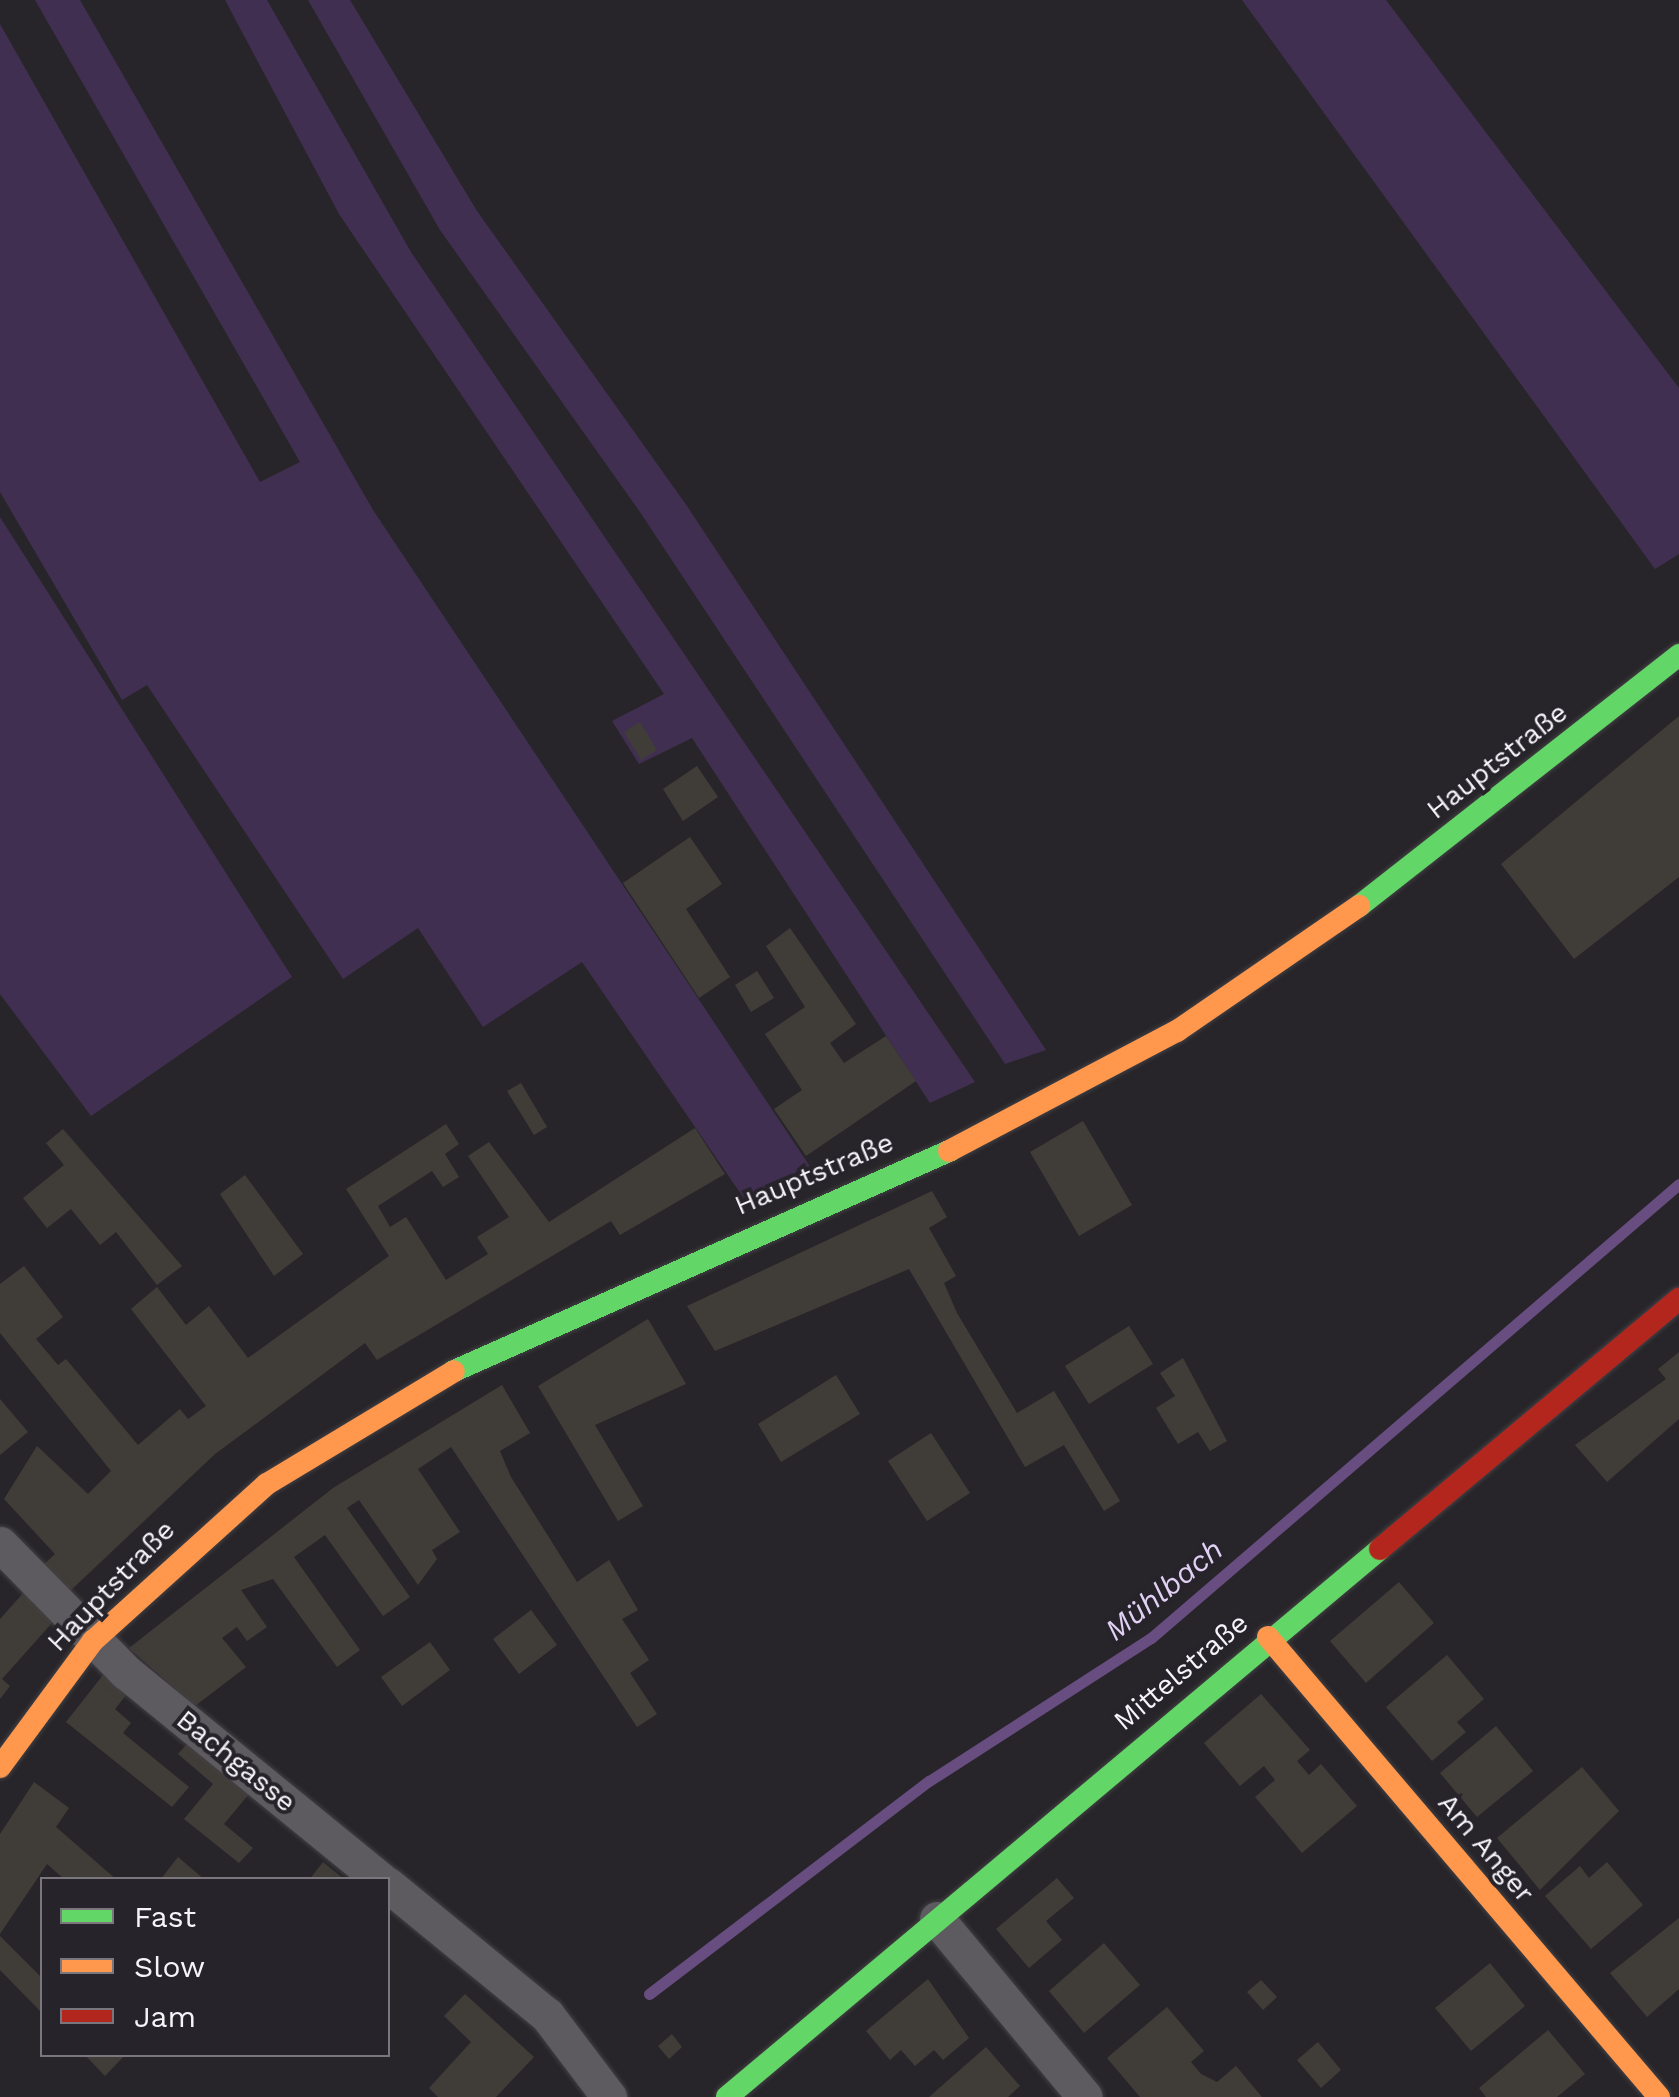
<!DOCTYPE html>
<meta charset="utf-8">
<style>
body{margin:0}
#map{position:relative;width:1679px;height:2097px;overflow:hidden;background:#272529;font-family:"Work Sans",sans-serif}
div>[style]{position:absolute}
.green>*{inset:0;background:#412f52}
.stream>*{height:11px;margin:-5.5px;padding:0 5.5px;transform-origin:5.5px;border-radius:5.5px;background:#684d81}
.building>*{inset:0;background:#403d38}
.roads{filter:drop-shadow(0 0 2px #424044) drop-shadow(0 0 2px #424044)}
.street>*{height:35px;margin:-17.5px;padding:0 17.5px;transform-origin:17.5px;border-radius:17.5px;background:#5d5b5f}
.fast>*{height:22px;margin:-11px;padding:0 11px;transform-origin:11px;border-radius:11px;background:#63d668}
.slow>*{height:22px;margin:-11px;padding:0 11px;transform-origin:11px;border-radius:11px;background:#ff974d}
.jam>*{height:22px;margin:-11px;padding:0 11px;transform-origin:11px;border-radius:11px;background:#b3261e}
span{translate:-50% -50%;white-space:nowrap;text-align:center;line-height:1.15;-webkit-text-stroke:8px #27232b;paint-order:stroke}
.street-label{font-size:28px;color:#f6f3f9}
.water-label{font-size:30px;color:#e1d1f4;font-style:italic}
.legend{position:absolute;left:40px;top:1877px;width:350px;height:180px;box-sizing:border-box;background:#27232b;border:2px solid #7a767d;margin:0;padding:12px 18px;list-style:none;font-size:30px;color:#f6f3f9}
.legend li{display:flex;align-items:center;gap:20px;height:50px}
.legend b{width:50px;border:2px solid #7a767d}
</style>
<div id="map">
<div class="green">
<div style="clip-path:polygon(35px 0,80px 0,373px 510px,811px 1168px,745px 1200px,582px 962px,483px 1027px,418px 928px,343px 979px,147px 685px,122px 700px,0 492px,0 24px,260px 482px,300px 462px)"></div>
<div style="clip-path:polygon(225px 0,267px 0,411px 252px,975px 1082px,930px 1103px,692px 738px,639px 764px,612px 721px,664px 694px,339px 214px)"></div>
<div style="clip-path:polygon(308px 0,350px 0,477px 211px,687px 506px,1046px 1050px,1005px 1064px,640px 512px,440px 230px)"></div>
<div style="clip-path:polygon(1242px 0,1386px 0,1679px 388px,1679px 554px,1655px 569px)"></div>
<div style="clip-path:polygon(0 517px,292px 977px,91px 1116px,0 994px)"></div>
</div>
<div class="stream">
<div style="left:649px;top:1994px;width:352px;rotate:-37.3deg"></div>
<div style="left:929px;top:1781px;width:264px;rotate:-32.8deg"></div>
<div style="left:1151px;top:1638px;width:696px;rotate:-40.69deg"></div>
</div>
<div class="building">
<div style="clip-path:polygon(1679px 716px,1679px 877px,1574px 959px,1501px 864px)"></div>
<div style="clip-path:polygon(640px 722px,657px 750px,641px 760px,624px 732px)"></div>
<div style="clip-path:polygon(697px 766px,718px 797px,683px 821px,663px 789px)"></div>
<div style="clip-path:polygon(690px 837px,722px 884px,686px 909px,730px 977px,699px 998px,623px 883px)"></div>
<div style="clip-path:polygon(790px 928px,856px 1024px,830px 1043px,844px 1063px,886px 1036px,916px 1081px,806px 1156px,774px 1109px,802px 1090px,765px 1034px,805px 1007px,766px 946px)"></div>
<div style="clip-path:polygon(757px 971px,774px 998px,751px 1012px,735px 985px)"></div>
<div style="clip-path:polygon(521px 1083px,547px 1127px,534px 1135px,507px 1091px)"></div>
<div style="clip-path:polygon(1083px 1121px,1132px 1205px,1079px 1236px,1030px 1152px)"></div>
<div style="clip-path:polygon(446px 1124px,459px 1144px,445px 1154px,459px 1177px,443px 1187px,432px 1171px,378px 1206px,390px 1227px,406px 1217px,446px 1280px,488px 1254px,477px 1237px,509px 1217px,468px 1156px,489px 1142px,549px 1222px,695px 1128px,725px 1174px,620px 1235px,611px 1221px,377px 1360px,365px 1343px,215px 1454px,68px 1593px,41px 1567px,55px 1554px,4px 1499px,37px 1446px,88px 1494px,111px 1471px,0 1333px,0 1284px,24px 1266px,63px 1317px,36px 1339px,58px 1365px,66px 1359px,138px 1445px,180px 1409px,188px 1419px,206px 1406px,131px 1309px,157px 1287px,186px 1325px,209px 1306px,248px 1358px,389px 1256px,346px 1189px)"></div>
<div style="clip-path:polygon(63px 1129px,182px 1266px,157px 1285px,116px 1232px,100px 1245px,71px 1209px,47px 1228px,23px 1198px,64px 1165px,46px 1143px)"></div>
<div style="clip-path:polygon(245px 1175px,303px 1254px,274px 1276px,220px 1194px)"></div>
<div style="clip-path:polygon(932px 1191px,947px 1217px,929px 1228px,956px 1276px,944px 1283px,957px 1313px,1017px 1413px,1054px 1391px,1120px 1501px,1104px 1511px,1064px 1445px,1025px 1467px,909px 1269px,715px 1351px,687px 1306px)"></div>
<div style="clip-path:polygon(648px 1319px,686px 1384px,595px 1425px,643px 1506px,618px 1521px,538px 1386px)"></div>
<div style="clip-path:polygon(1129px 1326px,1153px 1364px,1089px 1404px,1065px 1366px)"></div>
<div style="clip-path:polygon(1679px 1352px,1679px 1419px,1607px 1482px,1575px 1445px,1666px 1379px,1658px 1369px)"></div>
<div style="clip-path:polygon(1183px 1358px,1227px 1441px,1210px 1451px,1198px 1432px,1178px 1444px,1156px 1408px,1175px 1396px,1160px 1373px)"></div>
<div style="clip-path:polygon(836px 1375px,860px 1414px,781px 1462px,758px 1424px)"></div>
<div style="clip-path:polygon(502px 1385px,530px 1433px,500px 1451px,511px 1477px,577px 1582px,609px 1560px,638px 1610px,622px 1619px,649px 1660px,630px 1673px,657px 1714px,637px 1727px,451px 1447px,418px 1469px,460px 1532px,432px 1550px,437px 1559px,418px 1585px,359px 1500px,347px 1508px,410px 1597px,383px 1616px,325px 1535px,294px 1557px,360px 1650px,337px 1667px,273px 1579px,241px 1590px,267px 1627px,247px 1641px,237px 1627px,222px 1638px,246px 1667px,195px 1706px,129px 1648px,333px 1488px)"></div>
<div style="clip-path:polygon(0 1399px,28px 1432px,0 1455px)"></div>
<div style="clip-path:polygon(931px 1433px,970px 1493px,927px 1521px,888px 1461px)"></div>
<div style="clip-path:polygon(1399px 1582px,1434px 1623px,1366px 1683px,1330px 1641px)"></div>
<div style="clip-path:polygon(25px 1591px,52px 1623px,2px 1679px,10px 1686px,0 1699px,0 1619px)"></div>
<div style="clip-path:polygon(531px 1610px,557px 1645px,519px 1674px,493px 1639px)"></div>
<div style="clip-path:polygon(430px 1642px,450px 1670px,402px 1706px,381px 1677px)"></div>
<div style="clip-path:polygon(1447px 1655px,1484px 1699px,1457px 1722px,1466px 1732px,1432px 1761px,1386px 1707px)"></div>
<div style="clip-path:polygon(103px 1675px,127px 1694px,115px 1709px,131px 1723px,123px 1733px,189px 1787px,172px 1807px,66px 1722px)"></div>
<div style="clip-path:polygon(1261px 1694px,1310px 1750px,1297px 1761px,1309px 1775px,1321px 1764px,1357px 1806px,1302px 1853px,1255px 1797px,1275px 1780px,1264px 1766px,1240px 1786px,1204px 1743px)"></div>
<div style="clip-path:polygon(1496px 1726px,1533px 1771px,1477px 1817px,1440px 1773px)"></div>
<div style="clip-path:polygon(188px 1743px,249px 1794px,224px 1824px,253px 1848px,239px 1863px,184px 1819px,213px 1784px,178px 1754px)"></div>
<div style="clip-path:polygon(1582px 1767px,1619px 1811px,1540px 1890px,1497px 1838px)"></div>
<div style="clip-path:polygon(34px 1782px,69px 1808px,56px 1827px,117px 1880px,65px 1880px,47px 1864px,0 1934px,0 1834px)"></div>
<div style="clip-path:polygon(178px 1857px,205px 1880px,160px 1880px)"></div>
<div style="clip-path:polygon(323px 1862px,345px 1880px,309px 1880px)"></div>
<div style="clip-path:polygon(1607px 1862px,1643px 1905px,1591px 1949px,1545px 1896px,1580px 1866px,1589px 1878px)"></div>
<div style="clip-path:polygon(1057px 1878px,1074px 1898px,1046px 1921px,1062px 1940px,1029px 1968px,996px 1929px)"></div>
<div style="clip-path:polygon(1679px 1918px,1679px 1989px,1647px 2017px,1610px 1973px)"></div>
<div style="clip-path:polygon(0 1936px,42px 1978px,42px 2013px,0 1970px)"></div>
<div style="clip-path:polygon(1104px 1943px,1140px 1985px,1084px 2033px,1049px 1991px)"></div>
<div style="clip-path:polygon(1490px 1963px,1525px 2006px,1471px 2051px,1435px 2008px)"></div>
<div style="clip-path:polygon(928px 1979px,969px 2038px,943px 2060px,934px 2050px,915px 2066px,901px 2050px,890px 2060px,866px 2031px)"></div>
<div style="clip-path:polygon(1261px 1980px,1277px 1997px,1263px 2010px,1247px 1992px)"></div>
<div style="clip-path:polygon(465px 1994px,534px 2057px,496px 2097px,438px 2097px,429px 2088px,471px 2042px,444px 2016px)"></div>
<div style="clip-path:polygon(1167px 2007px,1204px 2051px,1191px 2062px,1201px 2074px,1217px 2082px,1236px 2066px,1262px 2097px,1140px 2097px,1107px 2058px)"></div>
<div style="clip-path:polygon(1548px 2030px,1585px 2074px,1557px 2097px,1486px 2097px,1479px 2088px)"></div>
<div style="clip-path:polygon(672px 2034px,682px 2047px,669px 2059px,658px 2046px)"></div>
<div style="clip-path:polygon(1318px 2042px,1341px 2070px,1321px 2088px,1297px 2060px)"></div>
<div style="clip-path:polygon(986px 2047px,1020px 2086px,1008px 2097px,929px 2097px)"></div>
<div style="clip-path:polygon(84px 2054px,126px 2054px,105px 2076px)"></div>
</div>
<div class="roads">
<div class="street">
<div style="left:0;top:1544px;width:180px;rotate:45.5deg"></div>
<div style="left:126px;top:1672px;width:329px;rotate:39.2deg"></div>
<div style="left:388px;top:1885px;width:205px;rotate:39.3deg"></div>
<div style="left:547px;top:2015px;width:103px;rotate:52.9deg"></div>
<div style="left:937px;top:1919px;width:231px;rotate:50.3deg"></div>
</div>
<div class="fast">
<div style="left:1359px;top:906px;width:407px;rotate:-38.1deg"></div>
<div style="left:454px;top:1371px;width:542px;rotate:-23.96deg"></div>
<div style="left:727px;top:2097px;width:852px;rotate:-40deg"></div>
</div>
<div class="slow">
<div style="left:949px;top:1151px;width:258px;rotate:-27.8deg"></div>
<div style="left:1177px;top:1031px;width:221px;rotate:-34.5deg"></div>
<div style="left:1268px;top:1637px;width:604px;rotate:49.64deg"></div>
<div style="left:0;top:1767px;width:157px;rotate:-53.6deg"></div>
<div style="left:93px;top:1641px;width:234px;rotate:-42.1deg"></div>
<div style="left:267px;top:1484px;width:218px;rotate:-31.1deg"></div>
</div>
<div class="jam">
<div style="left:1380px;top:1549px;width:390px;rotate:-39.9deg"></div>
</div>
</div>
<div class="street-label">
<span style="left:1497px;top:761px;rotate:-38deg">Hauptstraße</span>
<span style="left:814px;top:1174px;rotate:-23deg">Hauptstraße</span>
<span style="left:111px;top:1586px;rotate:-46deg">Hauptstraße</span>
<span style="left:1181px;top:1672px;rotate:-40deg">Mittelstraße</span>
<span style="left:236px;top:1761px;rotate:39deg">Bachgasse</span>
<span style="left:1486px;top:1848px;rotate:50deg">Am Anger</span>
</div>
<div class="water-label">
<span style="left:1164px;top:1590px;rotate:-39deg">Mühlbach</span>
</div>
<ul class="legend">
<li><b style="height:12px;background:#63d668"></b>Fast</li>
<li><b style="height:12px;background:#ff974d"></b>Slow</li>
<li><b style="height:12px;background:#b3261e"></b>Jam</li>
</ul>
</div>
